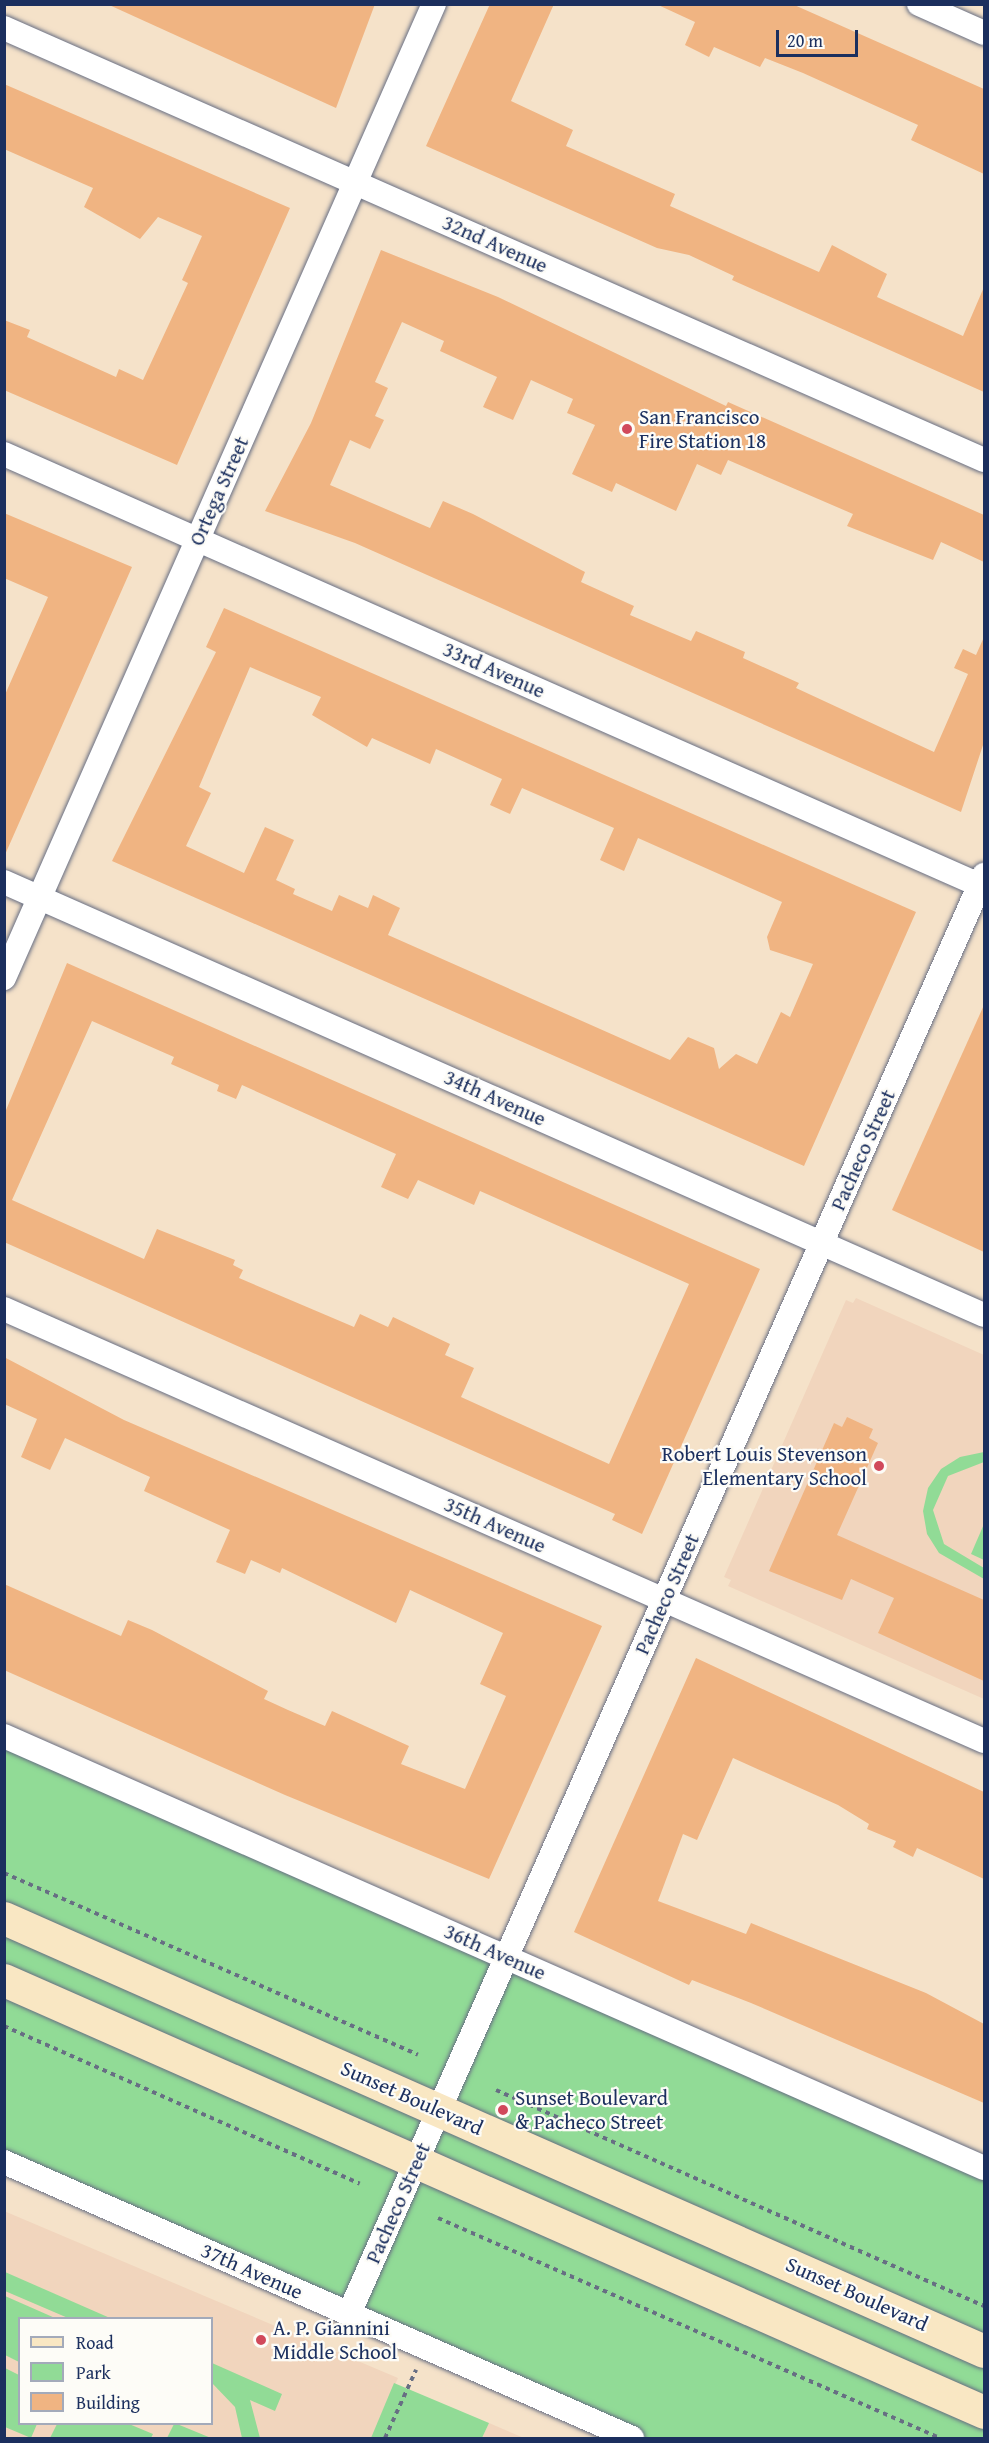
<!DOCTYPE html>
<style>
body{margin:0}
#map{position:relative;width:989px;height:2443px;overflow:hidden;background:#f5e2c9;font-family:"Gentium Book Plus",serif}
div>[style]{position:absolute}
.built>*{inset:0;background:#f1d5bd}
.green>*{inset:0;background:#91db96}
.building>*{inset:0;background:#f0b482}
.path>*{height:4px;margin-top:-2px;transform-origin:0;background:repeating-linear-gradient(90deg,#676e83 0 4.5px,transparent 0 9px)}
.roads{filter:drop-shadow(0 0 2px #676e83) drop-shadow(0 0 2px #676e83)}
.street>*{height:24px;margin:-12px;padding:0 12px;transform-origin:12px;border-radius:12px;background:#fff}
.secondary>*{height:33px;margin:-16.5px;padding:0 16.5px;transform-origin:16.5px;border-radius:16.5px;background:#f9e7c3}
.dots>*{width:16px;height:16px;translate:-50% -50%;box-sizing:border-box;border:3px solid #fdfcf7;border-radius:50%}
span{translate:-50% -50%;white-space:nowrap;text-align:center;line-height:1.15;-webkit-text-stroke:4.5px #fdfcf7;paint-order:stroke}
.street-label{font-size:21px;color:#1b2f5e}
.poi-label{font-size:21px;color:#1b2f5e}
.left{translate:0 -50%;text-align:left}
.right{translate:-100% -50%;text-align:right}
.frame{position:absolute;inset:0;border:6px solid #1b2f5e;pointer-events:none}
.legend{position:absolute;left:18px;top:2317px;width:195px;height:108px;box-sizing:border-box;background:#fdfcf7;border:2px solid #a3aaba;margin:0;padding:8px 10px;list-style:none;font-size:18px;color:#1b2f5e}
.legend li{display:flex;align-items:center;gap:12px;height:30px}
.legend b{width:30px;border:2px solid #a3aaba}
.scale{position:absolute;left:776px;top:30px;width:82px;height:27px;box-sizing:border-box;border:3px solid #1b2f5e;border-top:0;padding-left:8px;font-size:18px;line-height:21px;white-space:nowrap;color:#1b2f5e;-webkit-text-stroke:4px #fdfcf7;paint-order:stroke}
</style>
<div id="map">
<div class="built">
<div style="clip-path:polygon(856px 1298px,984px 1355px,984px 1699px,728px 1586px,731px 1580px,724px 1577px,846px 1300px,853px 1303px)"></div>
<div style="clip-path:polygon(evenodd,4px 2211px,398px 2378px,372px 2438px,5px 2438px,4px 2211px,20px 2318px,212px 2318px,212px 2424px,20px 2424px,20px 2318px)"></div>
<div style="clip-path:polygon(489px 2423px,524px 2438px,482px 2438px)"></div>
</div>
<div class="green">
<div style="clip-path:polygon(984px 1452px,984px 1462px,948px 1476px,933px 1510px,944px 1544px,984px 1568px,984px 1579px,939px 1553px,927px 1534px,923px 1511px,928px 1488px,941px 1469px,960px 1457px)"></div>
<div style="clip-path:polygon(984px 1524px,984px 1560px,971px 1554px)"></div>
<div style="clip-path:polygon(5px 1736px,984px 2168px,984px 2438px,632px 2438px,5px 2162px)"></div>
<div style="clip-path:polygon(5px 2272px,110px 2318px,68px 2318px,5px 2291px)"></div>
<div style="clip-path:polygon(5px 2296px,55px 2318px,20px 2318px,19px 2362px,5px 2355px)"></div>
<div style="clip-path:polygon(212px 2363px,282px 2394px,275px 2411px,250px 2400px,260px 2438px,242px 2438px,235px 2407px,212px 2383px)"></div>
<div style="clip-path:polygon(5px 2368px,19px 2375px,20px 2424px,37px 2424px,31px 2438px,5px 2427px)"></div>
<div style="clip-path:polygon(394px 2383px,489px 2423px,482px 2438px,371px 2438px)"></div>
<div style="clip-path:polygon(57px 2424px,129px 2424px,153px 2434px,151px 2438px,50px 2438px)"></div>
<div style="clip-path:polygon(174px 2424px,177px 2424px,211px 2438px,167px 2438px)"></div>
</div>
<div class="building">
<div style="clip-path:polygon(107px 4px,375px 4px,336px 108px)"></div>
<div style="clip-path:polygon(490px 4px,554px 4px,511px 101px,573px 130px,566px 146px,675px 194px,670px 206px,819px 272px,832px 245px,887px 274px,877px 297px,963px 336px,984px 287px,984px 392px,732px 280px,734px 276px,689px 255px,657px 248px,426px 146px)"></div>
<div style="clip-path:polygon(656px 4px,792px 4px,984px 89px,984px 174px,911px 140px,918px 125px,803px 73px,765px 58px,760px 67px,714px 47px,709px 57px,685px 45px,695px 22px)"></div>
<div style="clip-path:polygon(4px 84px,290px 208px,177px 465px,4px 390px,4px 320px,30px 330px,27px 337px,116px 377px,119px 369px,143px 380px,188px 283px,182px 280px,202px 236px,158px 217px,140px 239px,84px 207px,93px 188px,4px 149px)"></div>
<div style="clip-path:polygon(381px 250px,498px 297px,726px 406px,728px 402px,984px 515px,984px 562px,941px 542px,933px 560px,847px 526px,853px 514px,728px 460px,721px 475px,697px 464px,676px 511px,616px 483px,612px 492px,572px 474px,595px 425px,567px 413px,573px 399px,531px 380px,513px 420px,483px 407px,497px 377px,440px 351px,444px 341px,402px 322px,375px 382px,388px 388px,375px 416px,384px 420px,370px 449px,350px 440px,330px 485px,430px 528px,443px 501px,473px 514px,585px 572px,581px 582px,634px 606px,630px 615px,691px 641px,696px 631px,745px 652px,743px 658px,799px 683px,796px 688px,934px 752px,968px 674px,954px 668px,963px 649px,976px 655px,984px 637px,984px 742px,961px 812px,355px 543px,265px 511px,311px 423px)"></div>
<div style="clip-path:polygon(4px 513px,132px 567px,4px 857px,4px 697px,48px 597px,4px 578px)"></div>
<div style="clip-path:polygon(evenodd,224px 608px,916px 912px,804px 1166px,112px 861px,216px 652px,206px 647px,224px 608px,250px 667px,321px 697px,312px 715px,367px 747px,372px 738px,430px 764px,436px 749px,502px 779px,490px 805px,510px 814px,522px 788px,614px 828px,600px 860px,624px 871px,638px 838px,782px 902px,767px 937px,770px 950px,813px 964px,790px 1017px,781px 1012px,757px 1064px,736px 1054px,719px 1069px,714px 1048px,688px 1037px,670px 1060px,388px 935px,400px 908px,373px 895px,368px 908px,339px 895px,332px 911px,293px 894px,295px 889px,276px 880px,294px 840px,265px 827px,244px 873px,186px 846px,211px 793px,199px 787px,250px 667px)"></div>
<div style="clip-path:polygon(evenodd,67px 963px,760px 1269px,642px 1534px,612px 1520px,615px 1514px,4px 1242px,4px 1115px,67px 963px,92px 1021px,174px 1057px,171px 1064px,219px 1085px,217px 1091px,236px 1099px,242px 1085px,396px 1154px,381px 1187px,408px 1199px,418px 1180px,474px 1205px,480px 1191px,689px 1284px,609px 1464px,461px 1397px,474px 1368px,445px 1355px,450px 1344px,393px 1317px,388px 1327px,360px 1314px,354px 1327px,239px 1278px,243px 1270px,233px 1265px,235px 1260px,157px 1229px,144px 1259px,12px 1200px,92px 1021px)"></div>
<div style="clip-path:polygon(984px 1005px,984px 1252px,892px 1210px)"></div>
<div style="clip-path:polygon(4px 1357px,124px 1420px,602px 1626px,489px 1879px,285px 1795px,4px 1670px,4px 1584px,121px 1636px,128px 1620px,152px 1630px,268px 1691px,264px 1699px,288px 1710px,325px 1726px,332px 1711px,409px 1746px,401px 1764px,465px 1789px,506px 1696px,480px 1684px,503px 1633px,410px 1590px,396px 1623px,282px 1568px,280px 1573px,251px 1560px,245px 1574px,216px 1562px,230px 1530px,144px 1491px,150px 1477px,65px 1438px,50px 1470px,21px 1457px,37px 1419px,4px 1404px)"></div>
<div style="clip-path:polygon(847px 1417px,873px 1429px,869px 1438px,878px 1443px,837px 1535px,984px 1600px,984px 1681px,878px 1633px,894px 1598px,851px 1579px,842px 1600px,769px 1571px,834px 1423px,842px 1427px)"></div>
<div style="clip-path:polygon(696px 1658px,984px 1792px,984px 1879px,917px 1848px,913px 1857px,893px 1847px,896px 1841px,867px 1829px,869px 1824px,838px 1805px,733px 1758px,697px 1840px,683px 1834px,658px 1901px,746px 1934px,751px 1923px,926px 1993px,984px 2024px,984px 2103px,751px 2003px,692px 1980px,689px 1985px,574px 1932px)"></div>
</div>
<div class="path">
<div style="left:4px;top:1873px;width:452px;rotate:23.7deg"></div>
<div style="left:4px;top:2026px;width:389px;rotate:23.9deg"></div>
<div style="left:496px;top:2090px;width:534px;rotate:23.88deg"></div>
<div style="left:438px;top:2218px;width:548px;rotate:23.67deg"></div>
<div style="left:385px;top:2438px;width:75px;rotate:-65.5deg"></div>
</div>
<div class="roads">
<div class="street">
<div style="left:919px;top:4px;width:71px;rotate:24deg"></div>
<div style="left:4px;top:28px;width:1071px;rotate:23.79deg"></div>
<div style="left:4px;top:454px;width:1071px;rotate:23.84deg"></div>
<div style="left:4px;top:882px;width:1071px;rotate:23.84deg"></div>
<div style="left:4px;top:978px;width:1065px;rotate:-66.18deg"></div>
<div style="left:4px;top:1309px;width:1071px;rotate:23.79deg"></div>
<div style="left:4px;top:1736px;width:1071px;rotate:23.79deg"></div>
<div style="left:4px;top:2162px;width:686px;rotate:23.73deg"></div>
<div style="left:349px;top:2314px;width:1573px;rotate:-66.19deg"></div>
</div>
<div class="secondary">
<div style="left:4px;top:1918px;width:1071px;rotate:23.84deg"></div>
<div style="left:4px;top:1980px;width:1071px;rotate:23.79deg"></div>
</div>
</div>
<div class="dots">
<div style="left:627px;top:429px;background:#d1495b"></div>
<div style="left:879px;top:1466px;background:#d1495b"></div>
<div style="left:503px;top:2110px;background:#d1495b"></div>
<div style="left:261px;top:2340px;background:#d1495b"></div>
</div>
<div class="street-label">
<span style="left:495px;top:244px;rotate:24deg">32nd Avenue</span>
<span style="left:219px;top:491px;rotate:-66deg">Ortega Street</span>
<span style="left:494px;top:670px;rotate:24deg">33rd Avenue</span>
<span style="left:495px;top:1098px;rotate:24deg">34th Avenue</span>
<span style="left:863px;top:1150px;rotate:-66deg">Pacheco Street</span>
<span style="left:495px;top:1525px;rotate:24deg">35th Avenue</span>
<span style="left:667px;top:1594px;rotate:-66deg">Pacheco Street</span>
<span style="left:495px;top:1952px;rotate:24deg">36th Avenue</span>
<span style="left:412px;top:2098px;rotate:24deg">Sunset Boulevard</span>
<span style="left:398px;top:2203px;rotate:-66deg">Pacheco Street</span>
<span style="left:252px;top:2271px;rotate:24deg">37th Avenue</span>
<span style="left:857px;top:2294px;rotate:24deg">Sunset Boulevard</span>
</div>
<div class="poi-label">
<span class="left" style="left:639px;top:429px">San Francisco<br>Fire Station 18</span>
<span class="right" style="left:867px;top:1466px">Robert Louis Stevenson<br>Elementary School</span>
<span class="left" style="left:515px;top:2110px">Sunset Boulevard<br>&amp; Pacheco Street</span>
<span class="left" style="left:273px;top:2340px">A. P. Giannini<br>Middle School</span>
</div>
<div class="frame"></div>
<ul class="legend">
<li><b style="height:8px;background:#f9e7c3"></b>Road</li>
<li><b style="height:16px;background:#91db96"></b>Park</li>
<li><b style="height:16px;background:#f0b482"></b>Building</li>
</ul>
<div class="scale">20 m</div>
</div>
